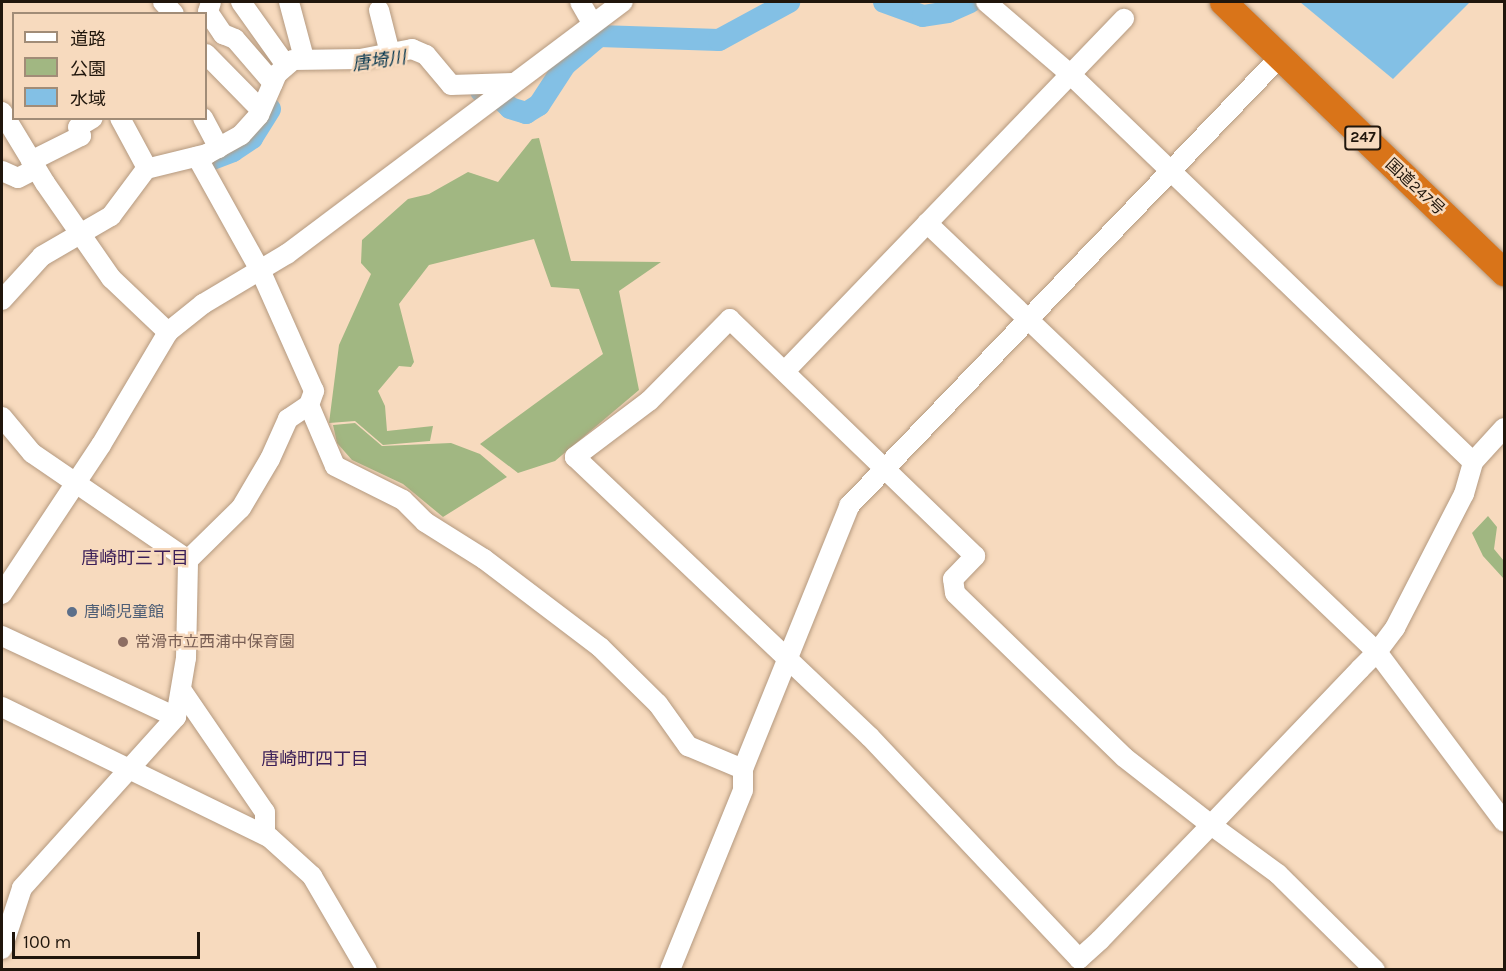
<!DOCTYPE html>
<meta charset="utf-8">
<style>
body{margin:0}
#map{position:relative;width:1506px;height:971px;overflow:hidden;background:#f7dabe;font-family:Karla,"Noto Sans JP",sans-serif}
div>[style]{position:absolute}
.green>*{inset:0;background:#a1b782}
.water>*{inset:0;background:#83c0e5}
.river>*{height:22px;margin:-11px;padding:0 11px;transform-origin:11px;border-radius:11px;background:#83c0e5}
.roads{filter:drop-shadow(0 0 2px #b4997f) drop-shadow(0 0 2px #b4997f)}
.minor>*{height:20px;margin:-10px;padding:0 10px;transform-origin:10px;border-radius:10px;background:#fff}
.highway>*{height:27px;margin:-13.5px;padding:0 13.5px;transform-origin:13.5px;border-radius:13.5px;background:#d97419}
.dots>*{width:16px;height:16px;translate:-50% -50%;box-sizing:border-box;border:3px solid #f7dabe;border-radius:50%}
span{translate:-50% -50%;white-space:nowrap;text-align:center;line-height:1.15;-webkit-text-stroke:5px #f7dabe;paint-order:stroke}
.shield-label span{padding:2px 4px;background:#f7dabe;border:2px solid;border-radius:4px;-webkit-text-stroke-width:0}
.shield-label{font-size:15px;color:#20160c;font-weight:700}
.street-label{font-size:16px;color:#20160c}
.service-label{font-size:16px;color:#4e5e75}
.left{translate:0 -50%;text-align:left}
.education-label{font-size:16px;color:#785e54}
.water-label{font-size:18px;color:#00334c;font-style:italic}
.neighbourhood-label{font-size:18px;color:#3d2059}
.frame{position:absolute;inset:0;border:3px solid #20160c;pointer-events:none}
.legend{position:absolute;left:12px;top:12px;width:195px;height:108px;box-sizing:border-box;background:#f7dabe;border:2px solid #a18c77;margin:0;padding:8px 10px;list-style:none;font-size:18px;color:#20160c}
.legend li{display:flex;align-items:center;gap:12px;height:30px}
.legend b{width:30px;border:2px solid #a18c77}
.scale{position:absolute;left:12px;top:932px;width:188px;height:27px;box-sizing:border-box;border:3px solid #20160c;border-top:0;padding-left:8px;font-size:18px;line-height:21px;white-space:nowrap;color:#20160c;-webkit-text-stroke:4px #f7dabe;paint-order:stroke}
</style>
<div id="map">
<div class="green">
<div style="clip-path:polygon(539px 138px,571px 261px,661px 262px,619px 291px,639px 390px,555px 461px,518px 473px,480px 444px,603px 354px,579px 289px,551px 287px,534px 239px,429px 265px,399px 304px,414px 362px,411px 367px,399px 366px,378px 391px,385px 406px,387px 431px,433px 426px,430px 441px,383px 445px,355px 421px,329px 423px,339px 345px,371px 274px,361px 263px,362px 240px,408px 199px,429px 194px,468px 172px,498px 182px,532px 139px)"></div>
<div style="clip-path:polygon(355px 423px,382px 446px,451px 443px,480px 454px,507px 477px,443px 517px,403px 484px,352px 460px,337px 443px,333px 425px)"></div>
<div style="clip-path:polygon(1488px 516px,1497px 527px,1494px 549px,1504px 561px,1504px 579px,1483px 556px,1472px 533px)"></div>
</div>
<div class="water">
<div style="clip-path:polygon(1300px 2px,1470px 2px,1393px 79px)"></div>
</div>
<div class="river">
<div style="left:884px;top:2px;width:41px;rotate:19.7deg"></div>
<div style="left:923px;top:16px;width:25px;rotate:-9deg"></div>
<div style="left:948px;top:12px;width:24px;rotate:-24deg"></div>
<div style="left:481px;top:91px;width:11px"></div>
<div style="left:492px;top:91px;width:25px;rotate:43deg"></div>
<div style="left:510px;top:108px;width:17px;rotate:17deg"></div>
<div style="left:526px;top:113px;width:15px;rotate:-32deg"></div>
<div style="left:539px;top:105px;width:48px;rotate:-57deg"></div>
<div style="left:565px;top:65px;width:45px;rotate:-40.5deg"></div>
<div style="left:599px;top:36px;width:120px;rotate:1.9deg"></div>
<div style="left:719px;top:40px;width:80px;rotate:-28.5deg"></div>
<div style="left:202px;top:163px;width:33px;rotate:-21deg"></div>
<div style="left:233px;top:151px;width:23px;rotate:-34deg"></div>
<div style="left:252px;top:138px;width:34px;rotate:-58deg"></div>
</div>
<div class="roads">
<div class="minor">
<div style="left:163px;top:2px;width:16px;rotate:47deg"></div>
<div style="left:211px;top:2px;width:10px;rotate:107deg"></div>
<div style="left:208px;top:12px;width:27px;rotate:56deg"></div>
<div style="left:223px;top:34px;width:13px;rotate:23deg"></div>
<div style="left:235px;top:39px;width:58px;rotate:49.2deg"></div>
<div style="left:241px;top:2px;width:77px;rotate:54.5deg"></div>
<div style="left:289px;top:2px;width:58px;rotate:75deg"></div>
<div style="left:580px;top:2px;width:24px;rotate:60deg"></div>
<div style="left:986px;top:2px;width:111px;rotate:40.6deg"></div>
<div style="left:1070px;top:74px;width:559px;rotate:43.91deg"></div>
<div style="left:379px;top:10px;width:44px;rotate:75.7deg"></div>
<div style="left:206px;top:54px;width:78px;rotate:45.5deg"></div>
<div style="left:2px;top:112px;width:83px;rotate:58.8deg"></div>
<div style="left:45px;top:183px;width:116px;rotate:55.2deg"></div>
<div style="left:111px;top:278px;width:79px;rotate:43.5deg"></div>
<div style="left:120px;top:118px;width:57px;rotate:61.6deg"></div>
<div style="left:203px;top:118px;width:34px;rotate:62deg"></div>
<div style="left:31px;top:161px;width:56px;rotate:-26.6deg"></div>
<div style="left:81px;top:136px;width:9px;rotate:-108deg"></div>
<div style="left:78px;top:127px;width:17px;rotate:-31deg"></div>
<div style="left:2px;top:171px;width:17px;rotate:24deg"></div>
<div style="left:18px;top:178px;width:20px;rotate:-27deg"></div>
<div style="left:927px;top:223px;width:622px;rotate:43.63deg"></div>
<div style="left:1377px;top:652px;width:212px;rotate:53.2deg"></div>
<div style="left:2px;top:300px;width:59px;rotate:-47.7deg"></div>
<div style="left:42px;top:256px;width:80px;rotate:-30.1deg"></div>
<div style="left:111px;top:216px;width:59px;rotate:-53.3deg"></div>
<div style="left:146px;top:169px;width:63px;rotate:-13.8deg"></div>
<div style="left:207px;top:154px;width:39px;rotate:-29deg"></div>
<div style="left:241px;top:135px;width:27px;rotate:-48deg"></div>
<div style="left:259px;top:115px;width:45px;rotate:-66.3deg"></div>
<div style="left:277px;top:74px;width:21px;rotate:-41deg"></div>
<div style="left:293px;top:60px;width:67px;rotate:-0.9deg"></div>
<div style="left:360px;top:59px;width:53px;rotate:-10.9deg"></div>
<div style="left:412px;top:49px;width:15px;rotate:23deg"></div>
<div style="left:426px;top:55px;width:39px;rotate:50deg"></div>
<div style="left:451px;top:85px;width:62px;rotate:-1.8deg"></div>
<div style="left:785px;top:371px;width:489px;rotate:-46.1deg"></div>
<div style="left:309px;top:405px;width:66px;rotate:66.9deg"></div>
<div style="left:335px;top:466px;width:76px;rotate:26.6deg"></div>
<div style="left:403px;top:500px;width:31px;rotate:45deg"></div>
<div style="left:425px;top:522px;width:70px;rotate:32.1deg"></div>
<div style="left:484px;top:559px;width:146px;rotate:37.2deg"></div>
<div style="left:600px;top:647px;width:81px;rotate:44.5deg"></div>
<div style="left:658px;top:704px;width:52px;rotate:54.5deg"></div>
<div style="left:688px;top:746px;width:60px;rotate:22.7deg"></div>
<div style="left:2px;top:417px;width:47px;rotate:50.2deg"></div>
<div style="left:32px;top:453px;width:189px;rotate:34.4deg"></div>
<div style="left:2px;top:594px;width:179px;rotate:-56.4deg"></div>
<div style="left:101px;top:445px;width:131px;rotate:-59.3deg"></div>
<div style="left:168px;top:332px;width:45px;rotate:-38.7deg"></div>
<div style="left:203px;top:304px;width:98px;rotate:-30.8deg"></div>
<div style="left:287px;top:254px;width:420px;rotate:-36.9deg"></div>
<div style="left:2px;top:636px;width:192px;rotate:25deg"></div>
<div style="left:182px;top:691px;width:147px;rotate:55.6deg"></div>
<div style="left:265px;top:812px;width:23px;rotate:90deg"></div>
<div style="left:2px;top:707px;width:297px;rotate:26deg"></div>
<div style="left:269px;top:837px;width:58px;rotate:42.2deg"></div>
<div style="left:312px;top:876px;width:109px;rotate:59.7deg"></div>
<div style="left:2px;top:949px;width:64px;rotate:-71.8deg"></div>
<div style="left:22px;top:888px;width:230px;rotate:-48deg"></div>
<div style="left:176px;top:717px;width:60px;rotate:-80.4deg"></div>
<div style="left:186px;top:658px;width:98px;rotate:-88.8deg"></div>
<div style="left:188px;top:560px;width:74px;rotate:-44.5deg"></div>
<div style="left:241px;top:508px;width:57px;rotate:-59.4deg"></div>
<div style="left:270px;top:459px;width:44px;rotate:-65.8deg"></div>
<div style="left:288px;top:419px;width:25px;rotate:-34deg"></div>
<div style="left:309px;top:405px;width:15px;rotate:-70deg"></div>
<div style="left:314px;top:391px;width:130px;rotate:-114deg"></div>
<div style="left:261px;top:272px;width:132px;rotate:-119.1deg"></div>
<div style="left:670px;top:970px;width:194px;rotate:-67.9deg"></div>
<div style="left:743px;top:790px;width:21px;rotate:-90deg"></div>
<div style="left:743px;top:769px;width:284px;rotate:-68deg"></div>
<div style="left:849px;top:506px;width:622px;rotate:-46.17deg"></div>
<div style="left:1375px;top:970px;width:136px;rotate:-135.3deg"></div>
<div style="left:1278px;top:874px;width:83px;rotate:-143.8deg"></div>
<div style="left:1211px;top:825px;width:110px;rotate:-142deg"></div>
<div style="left:1124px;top:757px;width:235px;rotate:-135.9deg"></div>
<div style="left:955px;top:593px;width:14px;rotate:-98deg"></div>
<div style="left:953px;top:579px;width:32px;rotate:-46deg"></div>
<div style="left:975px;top:556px;width:341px;rotate:-136deg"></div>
<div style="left:730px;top:319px;width:115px;rotate:134.6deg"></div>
<div style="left:649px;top:401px;width:93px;rotate:142.9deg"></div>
<div style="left:575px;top:457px;width:407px;rotate:43.5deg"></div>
<div style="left:870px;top:737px;width:305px;rotate:46.7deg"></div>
<div style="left:1079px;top:959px;width:28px;rotate:-42deg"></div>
<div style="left:1100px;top:940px;width:160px;rotate:-46deg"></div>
<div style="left:1211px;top:825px;width:216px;rotate:-46.3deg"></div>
<div style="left:1360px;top:669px;width:24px;rotate:-45deg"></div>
<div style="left:1377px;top:652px;width:30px;rotate:-53deg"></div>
<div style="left:1395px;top:628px;width:151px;rotate:-62.8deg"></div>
<div style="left:1464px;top:494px;width:33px;rotate:-74deg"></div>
<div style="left:1473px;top:462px;width:46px;rotate:-47.6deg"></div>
</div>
<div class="highway">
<div style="left:1223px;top:2px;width:390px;rotate:43.9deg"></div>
</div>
</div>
<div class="dots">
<div style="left:72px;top:612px;background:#5c6f8a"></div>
<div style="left:123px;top:642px;background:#8d6e63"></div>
</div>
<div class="shield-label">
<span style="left:1363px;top:138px">247</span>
</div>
<div class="street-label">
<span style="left:1415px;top:187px;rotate:43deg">国道247号</span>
</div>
<div class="service-label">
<span class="left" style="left:84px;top:612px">唐崎児童館</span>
</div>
<div class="education-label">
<span class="left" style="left:135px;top:642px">常滑市立西浦中保育園</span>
</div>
<div class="water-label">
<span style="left:379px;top:61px;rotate:-8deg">唐埼川</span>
</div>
<div class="neighbourhood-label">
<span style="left:135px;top:558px">唐崎町三丁目</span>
<span style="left:315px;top:759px">唐崎町四丁目</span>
</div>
<div class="frame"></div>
<ul class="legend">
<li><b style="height:8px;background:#fff"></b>道路</li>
<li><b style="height:16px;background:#a1b782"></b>公園</li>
<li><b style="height:16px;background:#83c0e5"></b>水域</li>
</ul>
<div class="scale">100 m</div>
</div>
